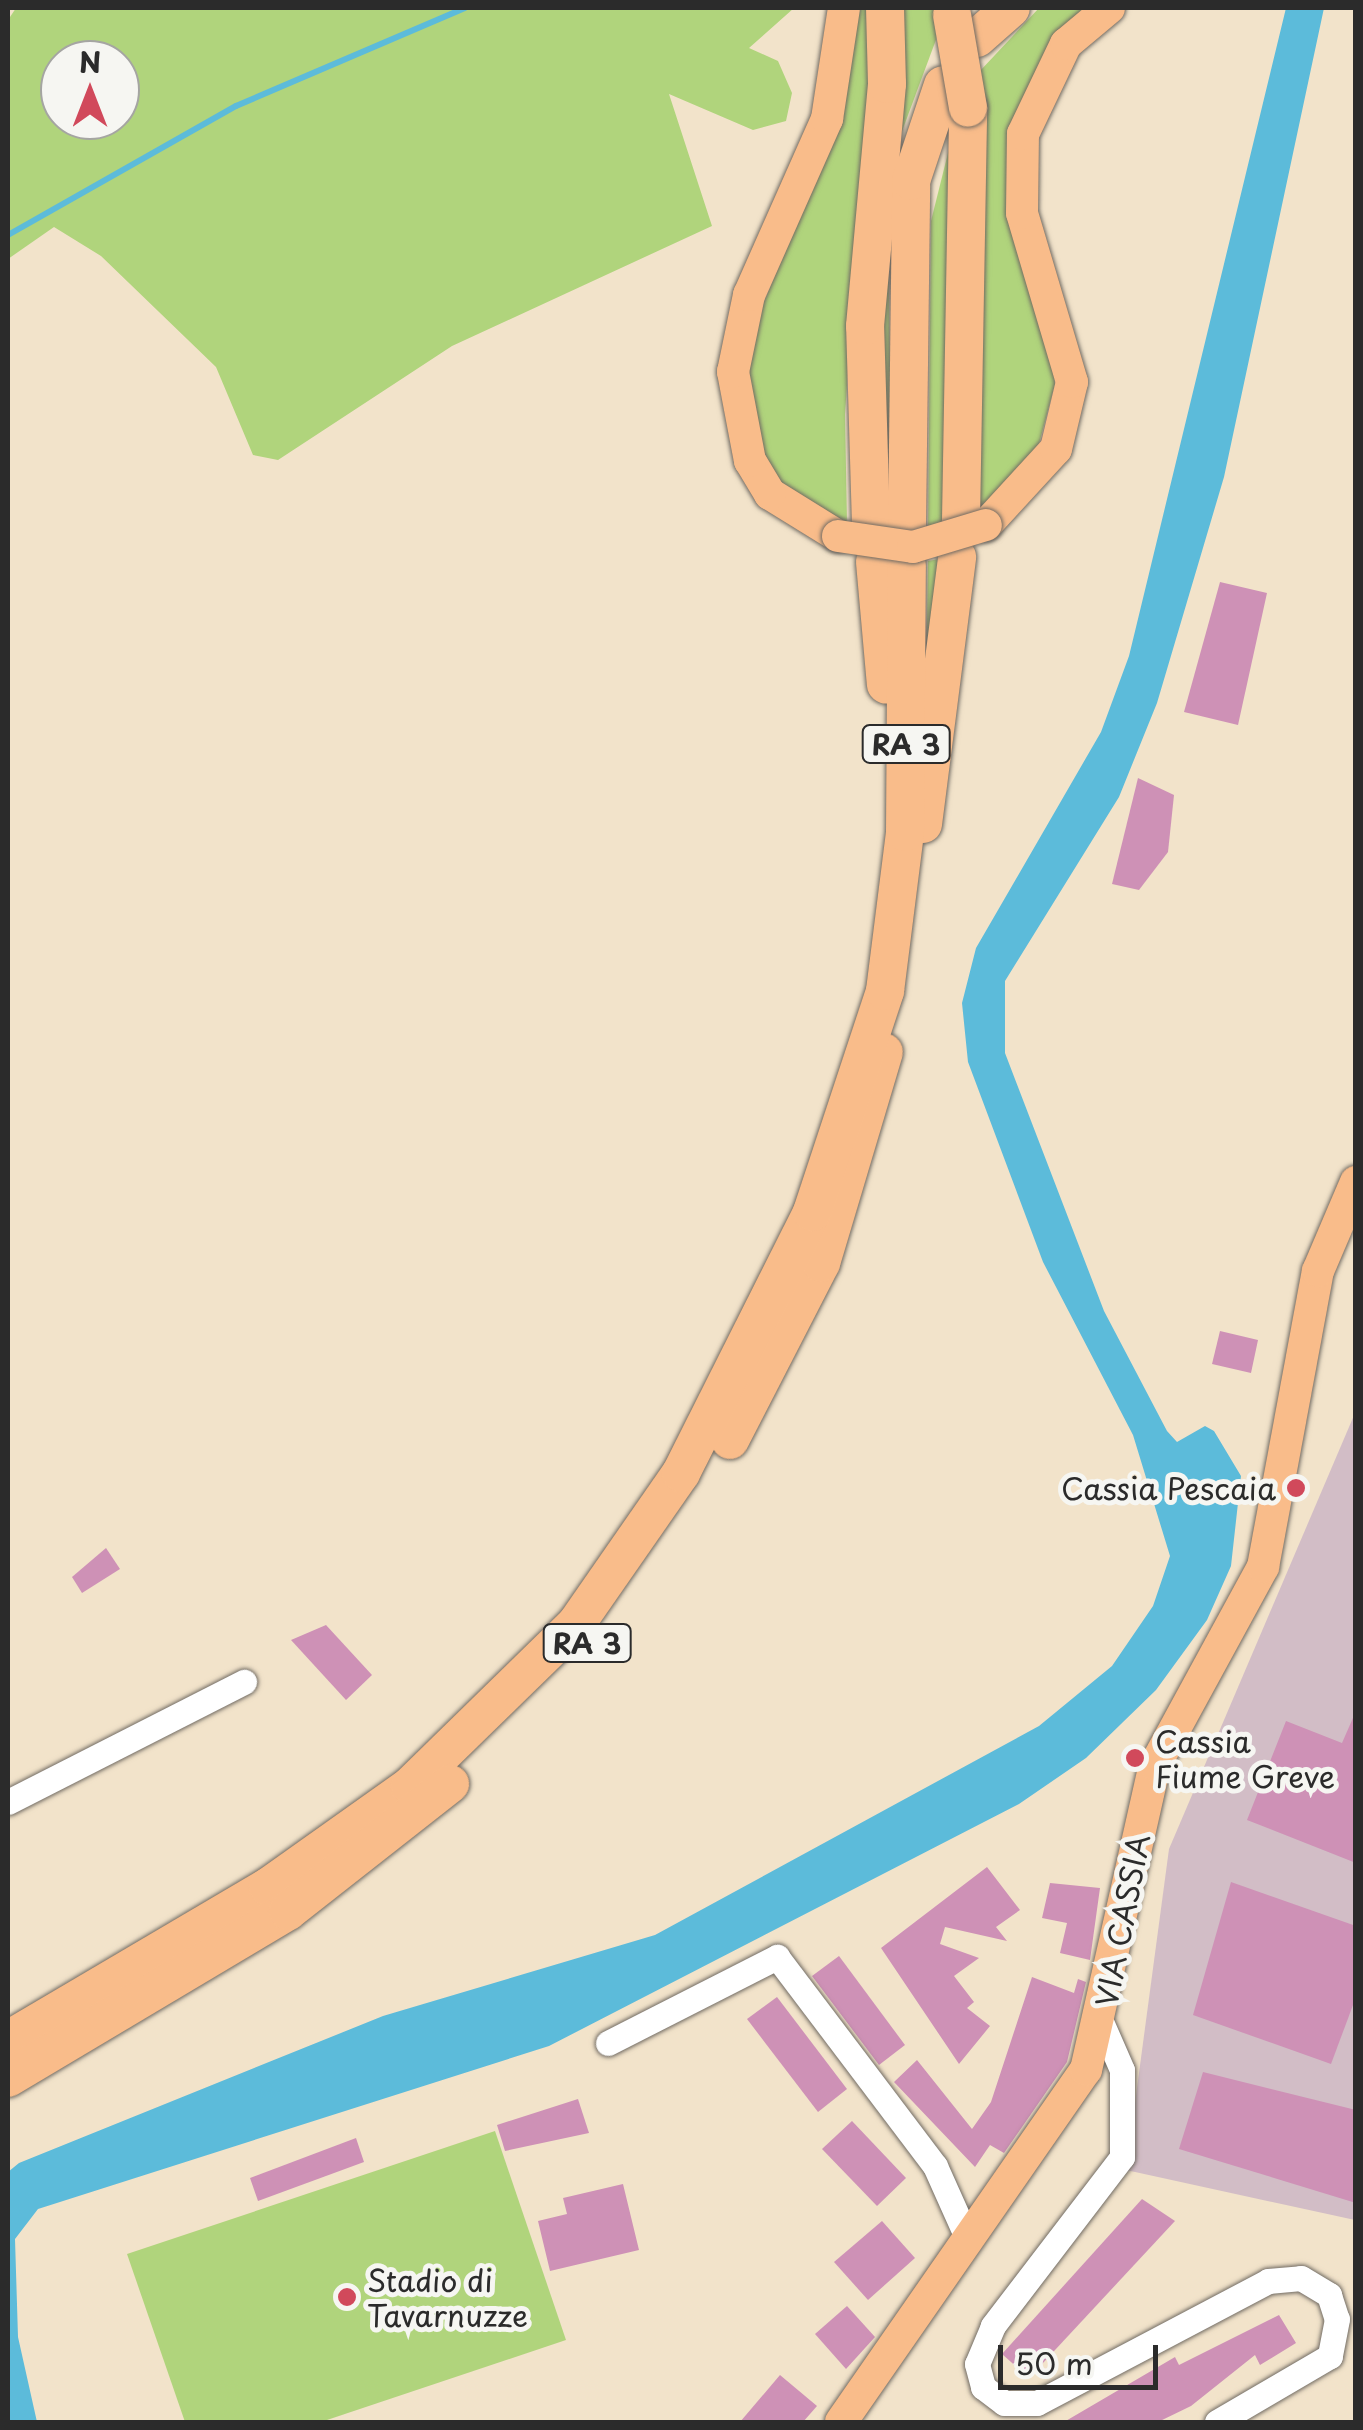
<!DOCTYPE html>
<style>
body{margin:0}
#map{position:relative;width:1363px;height:2430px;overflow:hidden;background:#f2e3ca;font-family:"Playpen Sans",sans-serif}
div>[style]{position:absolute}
.industrial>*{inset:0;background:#d2bdc6}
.green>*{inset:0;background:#b0d47c}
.water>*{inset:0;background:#5cbbda}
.stream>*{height:6px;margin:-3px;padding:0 3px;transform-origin:3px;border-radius:3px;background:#5cbbda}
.building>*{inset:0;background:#ce91b6}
.roads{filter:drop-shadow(0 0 2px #716b63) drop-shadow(0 0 2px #716b63)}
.minor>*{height:25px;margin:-12.5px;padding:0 12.5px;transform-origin:12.5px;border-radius:12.5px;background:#fff}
.major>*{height:32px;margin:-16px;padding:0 16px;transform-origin:16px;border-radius:16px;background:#f9bc8a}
.highway>*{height:38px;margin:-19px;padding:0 19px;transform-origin:19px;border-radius:19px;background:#f9bc8a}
.bridges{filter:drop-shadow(0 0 2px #716b63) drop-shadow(0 0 2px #716b63)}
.major-bridge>*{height:32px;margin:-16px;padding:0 16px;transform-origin:16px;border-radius:16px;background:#f9bc8a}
.highway-bridge>*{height:38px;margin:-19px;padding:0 19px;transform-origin:19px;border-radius:19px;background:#f9bc8a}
.dots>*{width:28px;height:28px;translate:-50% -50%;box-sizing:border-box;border:5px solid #f6f6f2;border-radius:50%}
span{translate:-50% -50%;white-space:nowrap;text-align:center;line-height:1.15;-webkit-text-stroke:10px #f6f6f2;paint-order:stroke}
.shield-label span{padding:2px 8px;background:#f6f6f2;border:2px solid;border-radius:8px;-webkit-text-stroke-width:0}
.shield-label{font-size:28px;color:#2b2b2b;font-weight:700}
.poi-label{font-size:30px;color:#2b2b2b}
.right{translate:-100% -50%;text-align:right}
.left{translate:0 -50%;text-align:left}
.street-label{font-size:30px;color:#2b2b2b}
.frame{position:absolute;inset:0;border:10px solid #2b2b2b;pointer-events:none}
.north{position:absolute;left:40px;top:40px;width:100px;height:100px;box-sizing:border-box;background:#f6f6f2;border:2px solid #a5a5a2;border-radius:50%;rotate:0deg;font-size:28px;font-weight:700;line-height:40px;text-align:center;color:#2b2b2b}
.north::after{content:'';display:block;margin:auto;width:35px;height:45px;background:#d1495b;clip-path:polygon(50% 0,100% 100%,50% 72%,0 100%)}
.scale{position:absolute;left:998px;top:2345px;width:160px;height:45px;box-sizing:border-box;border:5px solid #2b2b2b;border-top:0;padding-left:12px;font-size:30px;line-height:35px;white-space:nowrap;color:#2b2b2b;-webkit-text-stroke:8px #f6f6f2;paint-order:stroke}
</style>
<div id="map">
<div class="industrial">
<div style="clip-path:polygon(1355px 1413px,1355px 2220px,1126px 2170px,1169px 1849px)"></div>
</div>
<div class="green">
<div style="clip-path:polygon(evenodd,16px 8px,794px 8px,749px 48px,778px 61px,792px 93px,786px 121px,753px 130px,669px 94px,712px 226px,452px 346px,278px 460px,253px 455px,216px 367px,101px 256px,54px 227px,8px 259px,8px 20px,16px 8px,120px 60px,120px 120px,60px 120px,60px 60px,120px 60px)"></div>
<div style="clip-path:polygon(859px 8px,874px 8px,845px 414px,847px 523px,785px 488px,766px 461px,744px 381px,754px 326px,834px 133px)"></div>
<div style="clip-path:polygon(894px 8px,935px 8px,940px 29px,898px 142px)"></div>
<div style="clip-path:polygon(1039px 8px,1088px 8px,1055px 39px,1017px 111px,1055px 384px,1036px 455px,980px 515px,979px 72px)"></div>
<div style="clip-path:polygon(953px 133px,953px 525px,928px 530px,931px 221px)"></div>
<div style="clip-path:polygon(888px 208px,892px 530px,876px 423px)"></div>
<div style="clip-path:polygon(951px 557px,926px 687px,928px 561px)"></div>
<div style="clip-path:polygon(495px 2131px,566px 2340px,321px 2422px,185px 2422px,127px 2254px)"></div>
</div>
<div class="water">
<div style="clip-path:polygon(1286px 8px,1324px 8px,1224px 477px,1157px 703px,1119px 797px,1005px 981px,1005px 1053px,1104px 1311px,1167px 1431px,1177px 1442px,1205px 1426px,1214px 1431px,1241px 1476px,1231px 1566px,1207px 1620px,1156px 1690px,1086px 1758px,1019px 1804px,549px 2046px,38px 2209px,15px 2239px,18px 2337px,37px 2422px,8px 2422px,8px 2172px,19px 2163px,383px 2016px,655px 1935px,1039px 1726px,1112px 1666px,1153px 1606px,1170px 1556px,1133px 1435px,1043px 1262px,968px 1062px,962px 1003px,976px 948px,1101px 732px,1129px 656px)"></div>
</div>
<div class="stream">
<div style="left:8px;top:235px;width:262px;rotate:-29.5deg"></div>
<div style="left:236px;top:106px;width:249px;rotate:-23.2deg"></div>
</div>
<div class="building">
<div style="clip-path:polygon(1220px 582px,1267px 593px,1238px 725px,1184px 712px)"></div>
<div style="clip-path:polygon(1138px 778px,1174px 795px,1168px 852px,1139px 890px,1112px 884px)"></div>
<div style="clip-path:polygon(1220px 1331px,1258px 1340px,1251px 1373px,1212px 1364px)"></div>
<div style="clip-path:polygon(106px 1548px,120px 1569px,82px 1593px,72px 1577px)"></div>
<div style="clip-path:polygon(326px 1625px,372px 1675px,346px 1700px,291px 1640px)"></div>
<div style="clip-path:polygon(1356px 1711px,1356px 1863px,1247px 1820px,1286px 1721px,1342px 1743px)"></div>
<div style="clip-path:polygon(987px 1867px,1020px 1910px,996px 1927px,1007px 1941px,945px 1927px,940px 1944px,979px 1958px,954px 1976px,974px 2002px,967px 2008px,990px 2026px,959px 2064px,881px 1948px)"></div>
<div style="clip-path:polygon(1231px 1882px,1356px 1926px,1356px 1997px,1331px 2064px,1193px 2015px)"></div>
<div style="clip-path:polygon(1050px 1883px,1100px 1888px,1090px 1960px,1060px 1953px,1067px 1923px,1042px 1918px)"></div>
<div style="clip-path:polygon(839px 1956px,905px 2045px,879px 2065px,812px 1976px)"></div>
<div style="clip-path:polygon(1032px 1977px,1074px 1993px,1078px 1979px,1086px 1982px,1067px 2062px,1004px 2153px,990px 2145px,975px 2167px,894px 2082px,917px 2060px,972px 2129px,991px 2102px)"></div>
<div style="clip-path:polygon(777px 1997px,847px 2089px,818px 2112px,747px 2019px)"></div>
<div style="clip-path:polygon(1203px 2072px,1356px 2110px,1356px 2203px,1179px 2149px)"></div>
<div style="clip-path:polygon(578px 2099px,589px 2133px,505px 2151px,497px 2125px)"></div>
<div style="clip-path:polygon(852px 2121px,906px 2178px,877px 2206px,822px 2149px)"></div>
<div style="clip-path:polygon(356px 2138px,364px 2162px,258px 2201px,250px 2178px)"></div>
<div style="clip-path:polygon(623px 2184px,639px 2250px,550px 2271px,538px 2221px,567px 2214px,563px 2198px)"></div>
<div style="clip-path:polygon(1142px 2199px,1175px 2221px,1029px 2378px,1002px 2354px)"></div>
<div style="clip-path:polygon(882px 2221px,915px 2258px,868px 2300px,834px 2262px)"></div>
<div style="clip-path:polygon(847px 2306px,875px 2337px,846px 2369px,815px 2334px)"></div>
<div style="clip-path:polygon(1279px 2315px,1296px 2343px,1260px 2365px,1255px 2355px,1191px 2406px,1158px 2422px,1064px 2422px,1175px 2357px,1179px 2365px)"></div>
<div style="clip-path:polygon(780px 2375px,817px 2406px,803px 2422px,740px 2422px)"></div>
</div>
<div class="roads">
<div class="minor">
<div style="left:8px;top:1802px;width:265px;rotate:-27deg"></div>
<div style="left:1102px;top:2024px;width:50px;rotate:66.5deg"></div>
<div style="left:1122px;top:2070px;width:87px;rotate:90deg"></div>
<div style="left:1122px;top:2157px;width:213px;rotate:127.4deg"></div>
<div style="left:993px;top:2326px;width:41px;rotate:112.8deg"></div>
<div style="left:977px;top:2364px;width:24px;rotate:75deg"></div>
<div style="left:983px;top:2387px;width:26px;rotate:37deg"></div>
<div style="left:1004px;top:2403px;width:33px"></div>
<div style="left:1037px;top:2403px;width:261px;rotate:-27.8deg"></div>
<div style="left:1268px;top:2281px;width:33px;rotate:-5deg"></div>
<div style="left:1301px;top:2278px;width:33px;rotate:31deg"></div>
<div style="left:1329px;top:2295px;width:25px;rotate:72deg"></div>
<div style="left:1337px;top:2319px;width:38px;rotate:101deg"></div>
<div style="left:1330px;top:2356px;width:131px;rotate:149.7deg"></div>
<div style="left:608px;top:2043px;width:190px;rotate:-27deg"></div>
<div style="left:777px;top:1957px;width:262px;rotate:52.9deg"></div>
<div style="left:935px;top:2166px;width:83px;rotate:65.9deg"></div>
</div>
<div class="major">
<div style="left:986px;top:525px;width:103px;rotate:-47.4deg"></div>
<div style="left:1056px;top:449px;width:69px;rotate:-76.6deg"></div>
<div style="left:1072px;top:382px;width:176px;rotate:-106.5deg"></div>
<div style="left:1022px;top:213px;width:79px;rotate:-89.3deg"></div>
<div style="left:1023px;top:134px;width:100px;rotate:-64.5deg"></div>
<div style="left:1066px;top:44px;width:56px;rotate:-39.9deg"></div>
<div style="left:838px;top:536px;width:80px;rotate:-148.3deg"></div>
<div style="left:770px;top:494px;width:39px;rotate:-121deg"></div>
<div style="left:750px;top:461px;width:91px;rotate:-100.8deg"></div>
<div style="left:733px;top:372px;width:79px;rotate:-78.3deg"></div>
<div style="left:749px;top:295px;width:193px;rotate:-66.1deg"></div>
<div style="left:827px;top:119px;width:112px;rotate:-81.3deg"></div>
<div style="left:841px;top:2422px;width:429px;rotate:-55.2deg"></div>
<div style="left:1086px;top:2070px;width:313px;rotate:-77.3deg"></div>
<div style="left:1155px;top:1765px;width:226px;rotate:-61.4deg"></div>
<div style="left:1263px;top:1567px;width:301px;rotate:-79.5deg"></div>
<div style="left:1318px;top:1271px;width:97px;rotate:-66.9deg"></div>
</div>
<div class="highway">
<div style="left:977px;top:38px;width:45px;rotate:-41.4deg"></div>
<div style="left:961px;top:520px;width:412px;rotate:-89deg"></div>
<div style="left:871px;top:525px;width:199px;rotate:-91.7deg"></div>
<div style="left:865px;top:326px;width:243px;rotate:-84.8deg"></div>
<div style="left:887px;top:84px;width:76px;rotate:-91.5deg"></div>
<div style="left:907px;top:528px;width:347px;rotate:-89.3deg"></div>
<div style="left:911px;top:181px;width:101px;rotate:-71.6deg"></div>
<div style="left:875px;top:562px;width:123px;rotate:84.9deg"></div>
<div style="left:923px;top:824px;width:269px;rotate:-82.7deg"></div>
<div style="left:730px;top:1440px;width:199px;rotate:-62.8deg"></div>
<div style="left:821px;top:1263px;width:220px;rotate:-73.4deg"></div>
<div style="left:8px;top:2040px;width:302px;rotate:-30.5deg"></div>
<div style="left:268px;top:1887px;width:174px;rotate:-35.4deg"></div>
<div style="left:410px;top:1786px;width:232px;rotate:-44.3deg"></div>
<div style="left:576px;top:1624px;width:184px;rotate:-55.2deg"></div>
<div style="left:681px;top:1473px;width:292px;rotate:-63.3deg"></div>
<div style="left:812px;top:1212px;width:233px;rotate:-71.7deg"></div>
<div style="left:885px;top:991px;width:160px;rotate:-82.8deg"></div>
<div style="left:905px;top:832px;width:267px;rotate:-89.6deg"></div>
<div style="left:8px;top:2078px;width:326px;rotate:-30.8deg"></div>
<div style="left:288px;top:1911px;width:206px;rotate:-38.1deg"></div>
</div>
</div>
<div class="bridges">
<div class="major-bridge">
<div style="left:838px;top:536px;width:76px;rotate:8.3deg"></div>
<div style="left:913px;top:547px;width:76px;rotate:-16.8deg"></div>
</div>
<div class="highway-bridge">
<div style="left:952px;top:15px;width:94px;rotate:80.2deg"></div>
</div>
</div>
<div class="dots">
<div style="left:1296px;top:1488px;background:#d1495b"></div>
<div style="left:1135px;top:1758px;background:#d1495b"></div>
<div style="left:347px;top:2297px;background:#d1495b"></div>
</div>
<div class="shield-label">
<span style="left:906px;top:744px">RA 3</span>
<span style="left:587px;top:1643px">RA 3</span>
</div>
<div class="poi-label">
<span class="right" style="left:1276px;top:1488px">Cassia Pescaia</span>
<span class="left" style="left:1155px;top:1758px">Cassia<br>Fiume Greve</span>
<span class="left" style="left:367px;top:2297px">Stadio di<br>Tavarnuzze</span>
</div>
<div class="street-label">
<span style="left:1122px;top:1920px;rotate:-79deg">VIA CASSIA</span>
</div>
<div class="frame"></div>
<div class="north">N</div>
<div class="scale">50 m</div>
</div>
